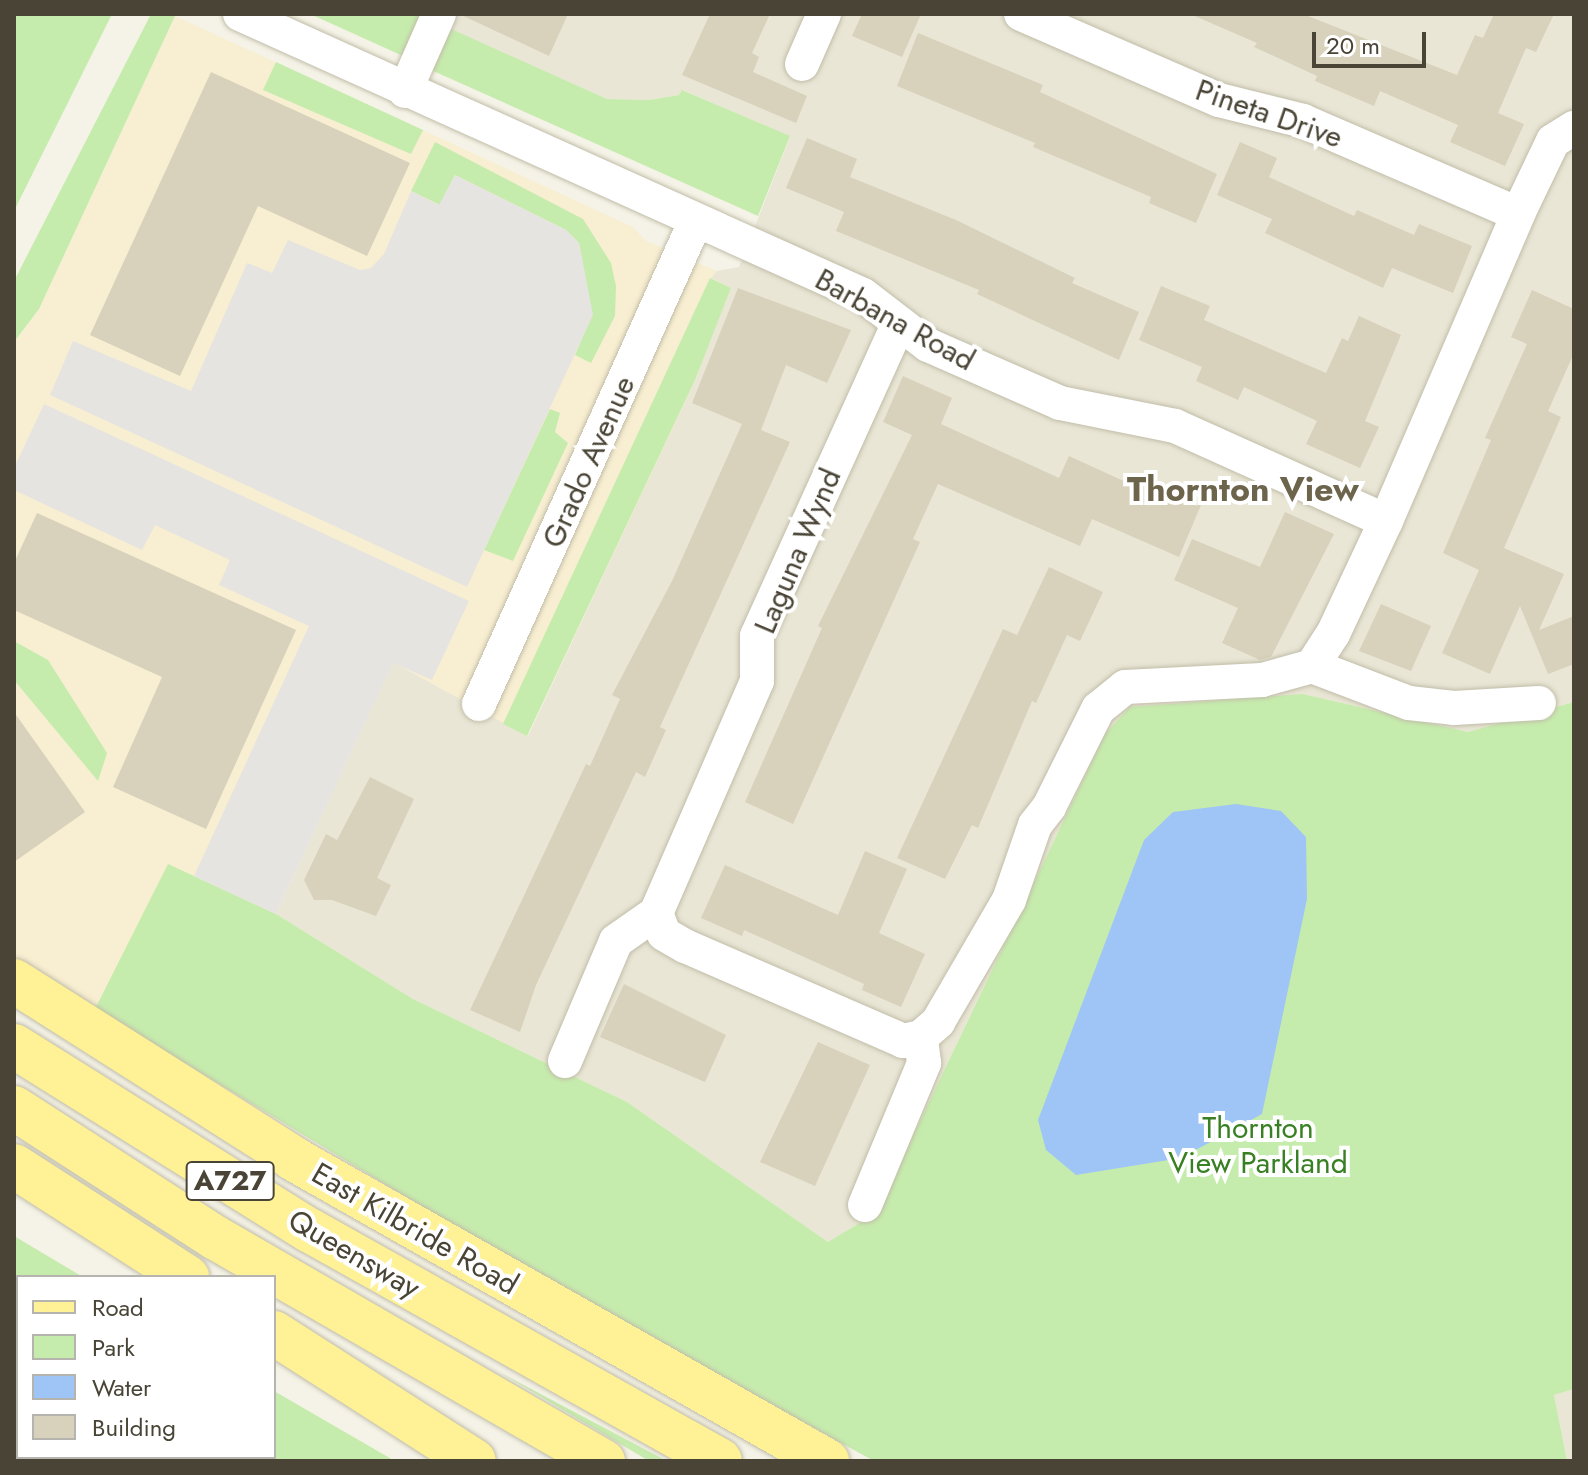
<!DOCTYPE html>
<style>
body{margin:0}
#map{position:relative;width:1588px;height:1475px;overflow:hidden;background:#f5f3e7;font-family:Jost,sans-serif}
div>[style]{position:absolute}
.residential>*{inset:0;background:#e9e6d5}
.commercial>*{inset:0;background:#f8eed1}
.green>*{inset:0;background:#c6ecad}
.parking>*{inset:0;background:#e6e4e0}
.water>*{inset:0;background:#9fc5f6}
.building>*{inset:0;background:#d8d1bc}
.roads{filter:drop-shadow(0 0 2px #c1bda9) drop-shadow(0 0 2px #c1bda9)}
.minor>*{height:34px;margin:-17px;padding:0 17px;transform-origin:17px;border-radius:17px;background:#fff}
.primary>*{height:44px;margin:-22px;padding:0 22px;transform-origin:22px;border-radius:22px;background:#fff196}
span{translate:-50% -50%;white-space:nowrap;text-align:center;line-height:1.15;-webkit-text-stroke:8px #fff;paint-order:stroke}
.shield-label span{padding:2px 6px;background:#fff;border:2px solid;border-radius:6px;-webkit-text-stroke-width:0}
.shield-label{font-size:28px;color:#494435;font-weight:700}
.street-label{font-size:30px;color:#494435}
.park-label{font-size:30px;color:#388023}
.quarter-label{font-size:34px;color:#6d644c;font-weight:700}
.frame{position:absolute;inset:0;border:16px solid #494435;pointer-events:none}
.legend{position:absolute;left:16px;top:1275px;width:260px;height:184px;box-sizing:border-box;background:#fff;border:2px solid #b6b4ae;margin:0;padding:10px 14px;list-style:none;font-size:24px;color:#494435}
.legend li{display:flex;align-items:center;gap:16px;height:40px}
.legend b{width:40px;border:2px solid #b6b4ae}
.scale{position:absolute;left:1312px;top:32px;width:114px;height:36px;box-sizing:border-box;border:4px solid #494435;border-top:0;padding-left:10px;font-size:24px;line-height:28px;white-space:nowrap;color:#494435;-webkit-text-stroke:6px #fff;paint-order:stroke}
</style>
<div id="map">
<div class="residential">
<div style="clip-path:polygon(416px 14px,1574px 14px,1574px 702px,1468px 732px,1303px 694px,1105px 734px,876px 1213px,828px 1242px,627px 1102px,413px 999px,276px 914px,393px 662px,528px 736px,695px 380px,730px 288px,710px 278px,717px 271px,739px 267px,790px 137px,683px 90px,679px 95px,649px 100px,607px 99px)"></div>
<div style="clip-path:polygon(1574px 1389px,1574px 1461px,1567px 1461px,1554px 1395px)"></div>
</div>
<div class="commercial">
<div style="clip-path:polygon(175px 16px,633px 227px,646px 241px,717px 271px,711px 278px,731px 288px,686px 400px,527px 736px,393px 662px,276px 914px,194px 876px,95px 1009px,14px 957px,14px 680px,98px 780px,48px 660px,14px 641px,14px 342px,39px 309px)"></div>
</div>
<div class="green">
<div style="clip-path:polygon(14px 14px,112px 14px,14px 211px)"></div>
<div style="clip-path:polygon(151px 14px,175px 16px,39px 309px,14px 342px,14px 281px)"></div>
<div style="clip-path:polygon(310px 14px,416px 14px,421px 16px,403px 56px)"></div>
<div style="clip-path:polygon(449px 28px,607px 99px,649px 100px,679px 95px,682px 90px,790px 136px,758px 216px,431px 70px)"></div>
<div style="clip-path:polygon(276px 62px,423px 130px,411px 154px,263px 90px)"></div>
<div style="clip-path:polygon(435px 142px,583px 219px,611px 263px,616px 286px,615px 316px,591px 363px,575px 355px,592px 315px,579px 243px,566px 230px,455px 175px,440px 205px,411px 191px)"></div>
<div style="clip-path:polygon(710px 278px,731px 288px,695px 380px,527px 736px,503px 724px)"></div>
<div style="clip-path:polygon(550px 409px,560px 413px,555px 432px,568px 443px,513px 561px,484px 550px)"></div>
<div style="clip-path:polygon(14px 641px,48px 660px,107px 753px,98px 781px,14px 680px)"></div>
<div style="clip-path:polygon(1303px 694px,1468px 732px,1574px 702px,1574px 1389px,1554px 1395px,1567px 1461px,874px 1461px,550px 1284px,95px 1009px,168px 864px,276px 914px,413px 999px,627px 1102px,828px 1242px,876px 1213px,1105px 734px,1130px 707px)"></div>
<div style="clip-path:polygon(14px 1236px,83px 1277px,18px 1277px,18px 1457px,274px 1457px,274px 1391px,395px 1461px,14px 1461px)"></div>
<div style="clip-path:polygon(499px 1372px,667px 1461px,649px 1461px)"></div>
</div>
<div class="parking">
<div style="clip-path:polygon(455px 175px,566px 230px,579px 243px,593px 315px,467px 587px,50px 395px,73px 341px,191px 391px,247px 263px,272px 273px,288px 240px,360px 270px,371px 268px,384px 254px,411px 191px,439px 205px)"></div>
<div style="clip-path:polygon(44px 404px,469px 601px,432px 680px,393px 663px,276px 914px,194px 876px,309px 626px,219px 585px,230px 560px,155px 525px,142px 550px,14px 490px,14px 468px)"></div>
</div>
<div class="water">
<div style="clip-path:polygon(1236px 804px,1281px 811px,1306px 837px,1307px 899px,1262px 1114px,1181px 1158px,1076px 1175px,1046px 1150px,1038px 1120px,1144px 840px,1173px 812px)"></div>
</div>
<div class="building">
<div style="clip-path:polygon(459px 14px,568px 14px,549px 56px)"></div>
<div style="clip-path:polygon(710px 14px,770px 14px,752px 53px,759px 57px,753px 72px,807px 96px,796px 123px,682px 75px)"></div>
<div style="clip-path:polygon(862px 14px,921px 14px,902px 57px,852px 36px)"></div>
<div style="clip-path:polygon(1190px 14px,1303px 14px,1457px 75px,1475px 35px,1483px 38px,1494px 14px,1554px 14px,1536px 52px,1526px 48px,1498px 113px,1524px 124px,1505px 166px,1450px 142px,1458px 125px,1380px 91px,1374px 106px,1315px 81px,1317px 76px,1254px 47px,1257px 43px)"></div>
<div style="clip-path:polygon(918px 33px,1043px 85px,1040px 92px,1217px 174px,1196px 223px,1149px 203px,1151px 197px,1033px 147px,1035px 143px,897px 86px)"></div>
<div style="clip-path:polygon(211px 72px,410px 163px,367px 256px,258px 206px,180px 376px,90px 335px)"></div>
<div style="clip-path:polygon(807px 138px,857px 159px,850px 177px,956px 220px,1075px 278px,1072px 283px,1139px 312px,1119px 360px,977px 294px,979px 290px,836px 231px,844px 212px,786px 188px)"></div>
<div style="clip-path:polygon(1240px 142px,1277px 158px,1269px 177px,1354px 216px,1357px 210px,1414px 235px,1419px 224px,1472px 246px,1453px 293px,1392px 268px,1383px 288px,1265px 233px,1272px 219px,1217px 195px)"></div>
<div style="clip-path:polygon(1161px 286px,1210px 306px,1204px 320px,1326px 373px,1342px 338px,1348px 341px,1359px 316px,1401px 335px,1365px 421px,1379px 427px,1360px 468px,1306px 444px,1317px 421px,1244px 387px,1238px 400px,1196px 381px,1202px 367px,1139px 340px)"></div>
<div style="clip-path:polygon(738px 288px,851px 330px,827px 383px,786px 365px,761px 430px,790px 442px,660px 727px,666px 730px,645px 777px,636px 772px,536px 985px,520px 1032px,470px 1010px,586px 764px,590px 766px,620px 699px,612px 695px,672px 581px,742px 424px,692px 403px)"></div>
<div style="clip-path:polygon(1532px 290px,1574px 309px,1574px 353px,1548px 411px,1561px 417px,1504px 548px,1564px 574px,1539px 630px,1574px 616px,1574px 664px,1548px 674px,1520px 606px,1490px 674px,1442px 653px,1479px 570px,1443px 553px,1491px 440px,1485px 438px,1527px 344px,1511px 337px)"></div>
<div style="clip-path:polygon(903px 376px,952px 398px,941px 424px,1059px 478px,1069px 456px,1139px 488px,1143px 480px,1201px 505px,1179px 557px,1092px 519px,1080px 546px,938px 484px,913px 539px,920px 542px,793px 824px,745px 802px,822px 628px,818px 626px,912px 435px,883px 422px)"></div>
<div style="clip-path:polygon(1285px 512px,1334px 534px,1271px 657px,1260px 660px,1222px 643px,1238px 608px,1174px 580px,1192px 539px,1260px 567px)"></div>
<div style="clip-path:polygon(37px 513px,296px 630px,206px 829px,113px 787px,162px 677px,14px 610px,14px 563px)"></div>
<div style="clip-path:polygon(1049px 567px,1103px 592px,1080px 641px,1067px 635px,1036px 703px,1032px 701px,978px 828px,972px 825px,945px 879px,897px 858px,1003px 629px,1017px 635px)"></div>
<div style="clip-path:polygon(1381px 604px,1431px 626px,1411px 671px,1359px 651px)"></div>
<div style="clip-path:polygon(14px 712px,85px 812px,14px 862px)"></div>
<div style="clip-path:polygon(370px 777px,414px 799px,377px 878px,391px 885px,376px 916px,332px 900px,314px 900px,304px 880px,326px 834px,337px 840px)"></div>
<div style="clip-path:polygon(865px 851px,907px 869px,879px 933px,925px 954px,901px 1007px,862px 990px,864px 984px,744px 930px,742px 936px,701px 918px,725px 865px,838px 915px)"></div>
<div style="clip-path:polygon(624px 984px,726px 1035px,705px 1082px,600px 1037px)"></div>
<div style="clip-path:polygon(818px 1042px,870px 1065px,815px 1186px,760px 1162px)"></div>
</div>
<div class="roads">
<div class="minor">
<div style="left:240px;top:14px;width:683px;rotate:24.28deg"></div>
<div style="left:863px;top:295px;width:82px;rotate:37.6deg"></div>
<div style="left:928px;top:345px;width:144px;rotate:23.7deg"></div>
<div style="left:1060px;top:403px;width:117px;rotate:11.3deg"></div>
<div style="left:1175px;top:426px;width:231px;rotate:24.2deg"></div>
<div style="left:1021px;top:14px;width:216px;rotate:23.5deg"></div>
<div style="left:1219px;top:100px;width:87px;rotate:14deg"></div>
<div style="left:1303px;top:121px;width:234px;rotate:23.4deg"></div>
<div style="left:802px;top:64px;width:55px;rotate:-66.3deg"></div>
<div style="left:405px;top:91px;width:84px;rotate:-66.2deg"></div>
<div style="left:898px;top:325px;width:341px;rotate:114.4deg"></div>
<div style="left:757px;top:636px;width:45px;rotate:90deg"></div>
<div style="left:757px;top:681px;width:253px;rotate:113.5deg"></div>
<div style="left:656px;top:913px;width:22px;rotate:69deg"></div>
<div style="left:664px;top:934px;width:24px;rotate:30deg"></div>
<div style="left:685px;top:946px;width:238px;rotate:23.5deg"></div>
<div style="left:903px;top:1041px;width:18px;rotate:-13deg"></div>
<div style="left:921px;top:1037px;width:23px;rotate:-41deg"></div>
<div style="left:938px;top:1022px;width:141px;rotate:-59.8deg"></div>
<div style="left:1009px;top:900px;width:79px;rotate:-70.9deg"></div>
<div style="left:1035px;top:825px;width:23px;rotate:-52deg"></div>
<div style="left:1049px;top:807px;width:110px;rotate:-63.4deg"></div>
<div style="left:1098px;top:709px;width:35px;rotate:-39deg"></div>
<div style="left:1125px;top:687px;width:137px;rotate:-2.9deg"></div>
<div style="left:1262px;top:680px;width:52px;rotate:-15.6deg"></div>
<div style="left:1312px;top:666px;width:38px;rotate:-57deg"></div>
<div style="left:1333px;top:634px;width:125px;rotate:-64.9deg"></div>
<div style="left:1386px;top:521px;width:334px;rotate:-66.7deg"></div>
<div style="left:1518px;top:214px;width:81px;rotate:-64.4deg"></div>
<div style="left:1553px;top:141px;width:25px;rotate:-32deg"></div>
<div style="left:1312px;top:666px;width:104px;rotate:20.9deg"></div>
<div style="left:1409px;top:703px;width:45px;rotate:6.3deg"></div>
<div style="left:1454px;top:708px;width:85px;rotate:-3.4deg"></div>
<div style="left:479px;top:704px;width:530px;rotate:-65.85deg"></div>
<div style="left:565px;top:1061px;width:130px;rotate:-67deg"></div>
<div style="left:616px;top:941px;width:49px;rotate:-35deg"></div>
<div style="left:865px;top:1205px;width:154px;rotate:-67.4deg"></div>
<div style="left:924px;top:1063px;width:26px;rotate:-97deg"></div>
</div>
<div class="primary">
<div style="left:14px;top:981px;width:332px;rotate:32.4deg"></div>
<div style="left:294px;top:1159px;width:613px;rotate:29.54deg"></div>
<div style="left:14px;top:1046px;width:348px;rotate:32deg"></div>
<div style="left:309px;top:1230px;width:471px;rotate:29.3deg"></div>
<div style="left:14px;top:1108px;width:240px;rotate:32.8deg"></div>
<div style="left:216px;top:1238px;width:447px;rotate:30deg"></div>
<div style="left:14px;top:1166px;width:206px;rotate:32.7deg"></div>
<div style="left:274px;top:1333px;width:237px;rotate:32.6deg"></div>
</div>
</div>
<div class="shield-label">
<span style="left:230px;top:1181px">A727</span>
</div>
<div class="street-label">
<span style="left:1269px;top:114px;rotate:19deg">Pineta Drive</span>
<span style="left:895px;top:320px;rotate:29deg">Barbana Road</span>
<span style="left:589px;top:462px;rotate:-66deg">Grado Avenue</span>
<span style="left:798px;top:551px;rotate:-67deg">Laguna Wynd</span>
<span style="left:415px;top:1229px;rotate:30deg">East Kilbride Road</span>
<span style="left:354px;top:1254px;rotate:30deg">Queensway</span>
</div>
<div class="park-label">
<span style="left:1258px;top:1145px">Thornton<br>View Parkland</span>
</div>
<div class="quarter-label">
<span style="left:1243px;top:490px">Thornton View</span>
</div>
<div class="frame"></div>
<ul class="legend">
<li><b style="height:10px;background:#fff196"></b>Road</li>
<li><b style="height:22px;background:#c6ecad"></b>Park</li>
<li><b style="height:22px;background:#9fc5f6"></b>Water</li>
<li><b style="height:22px;background:#d8d1bc"></b>Building</li>
</ul>
<div class="scale">20 m</div>
</div>
